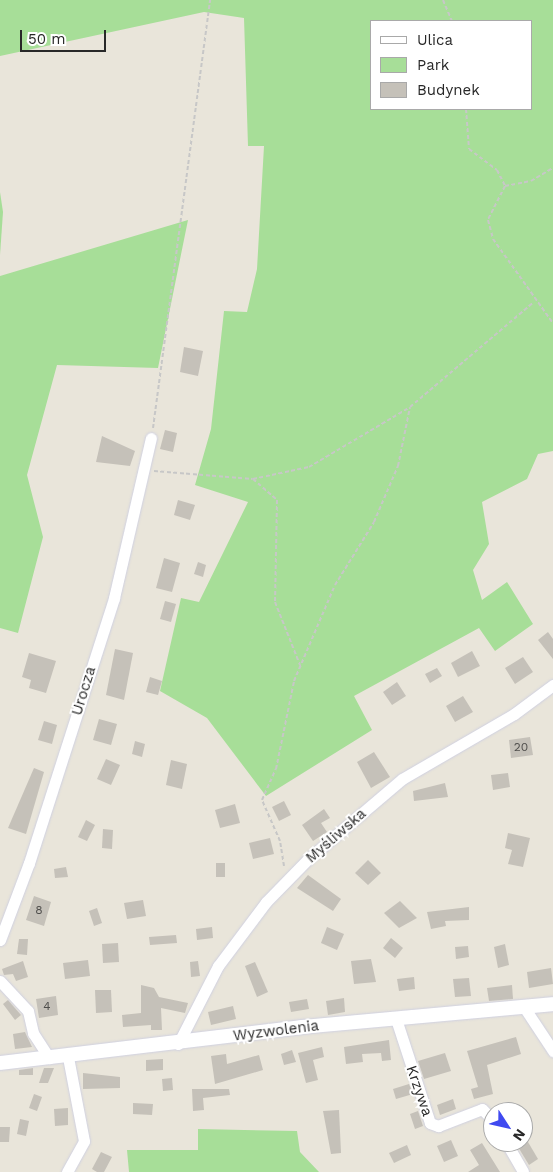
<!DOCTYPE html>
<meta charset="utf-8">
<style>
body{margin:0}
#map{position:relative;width:553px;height:1172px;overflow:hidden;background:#e9e5da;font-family:"Work Sans",sans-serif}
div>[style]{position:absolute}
.green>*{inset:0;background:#a7de98}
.building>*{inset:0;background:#c5c1b9}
.path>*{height:2px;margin-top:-1px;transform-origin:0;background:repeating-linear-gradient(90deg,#c7c7c7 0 4px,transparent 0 6.5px)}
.roads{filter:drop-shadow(0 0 1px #cfd0e0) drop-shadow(0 0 1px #cfd0e0)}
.minor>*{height:11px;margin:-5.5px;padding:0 5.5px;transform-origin:5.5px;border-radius:5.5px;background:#fff}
.tertiary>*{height:14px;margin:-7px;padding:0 7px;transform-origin:7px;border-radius:7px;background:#fff}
span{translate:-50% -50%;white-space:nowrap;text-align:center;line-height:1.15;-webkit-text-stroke:4px #fff;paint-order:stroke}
.number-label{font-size:12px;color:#4f4e4c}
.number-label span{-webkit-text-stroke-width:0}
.street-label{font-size:15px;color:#282828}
.legend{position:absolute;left:370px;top:20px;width:162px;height:90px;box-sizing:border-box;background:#fff;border:1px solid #a9a9a9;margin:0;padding:6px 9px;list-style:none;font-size:15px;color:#282828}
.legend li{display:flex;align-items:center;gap:10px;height:25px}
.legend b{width:25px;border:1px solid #a9a9a9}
.north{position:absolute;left:483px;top:1102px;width:50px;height:50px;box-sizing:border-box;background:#fff;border:1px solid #a9a9a9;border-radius:50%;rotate:125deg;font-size:14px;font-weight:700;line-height:20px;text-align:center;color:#282828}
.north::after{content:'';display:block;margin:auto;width:18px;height:22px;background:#404af0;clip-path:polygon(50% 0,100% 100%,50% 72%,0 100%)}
.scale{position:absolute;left:20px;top:30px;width:86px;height:22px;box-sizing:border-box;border:2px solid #282828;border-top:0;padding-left:6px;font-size:15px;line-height:18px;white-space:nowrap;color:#282828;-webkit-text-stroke:4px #fff;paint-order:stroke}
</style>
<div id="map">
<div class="green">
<div style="clip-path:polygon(evenodd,0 0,553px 0,553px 451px,538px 454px,527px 479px,482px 502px,489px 544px,473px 570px,482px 600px,507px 582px,533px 624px,495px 651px,479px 628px,354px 696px,372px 730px,266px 796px,207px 718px,160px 691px,181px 598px,199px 602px,248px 502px,195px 485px,211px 429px,224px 311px,247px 312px,257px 269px,264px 146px,248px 146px,244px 18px,204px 12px,0 56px,0 0,532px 21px,532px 109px,372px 109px,372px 21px,532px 21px)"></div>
<div style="clip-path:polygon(0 192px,3px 212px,0 255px)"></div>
<div style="clip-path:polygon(188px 220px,158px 368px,57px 365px,27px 475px,43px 537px,18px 633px,0 628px,0 276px)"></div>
<div style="clip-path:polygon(198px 1129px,297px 1131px,300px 1152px,319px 1172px,129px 1172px,127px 1150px,198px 1150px)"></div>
</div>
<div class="building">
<div style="clip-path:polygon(184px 347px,203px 351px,198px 376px,180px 372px)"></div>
<div style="clip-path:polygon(165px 430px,177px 433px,173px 452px,160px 449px)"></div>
<div style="clip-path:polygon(102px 436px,135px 451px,130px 466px,96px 462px)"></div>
<div style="clip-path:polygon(178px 500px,195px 505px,190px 520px,174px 515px)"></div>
<div style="clip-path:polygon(164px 558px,180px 563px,172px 592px,156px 588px)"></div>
<div style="clip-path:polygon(198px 562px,206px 565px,203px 577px,194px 574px)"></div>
<div style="clip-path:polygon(165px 601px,176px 604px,171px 622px,160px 619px)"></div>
<div style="clip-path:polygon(548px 632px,553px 639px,553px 659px,538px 640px)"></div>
<div style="clip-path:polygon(115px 649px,133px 653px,124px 700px,106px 695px)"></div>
<div style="clip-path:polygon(472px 651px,480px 666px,458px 677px,451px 663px)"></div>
<div style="clip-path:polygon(29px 653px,56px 661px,46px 693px,29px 688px,31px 680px,22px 677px)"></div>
<div style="clip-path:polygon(523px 657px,533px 672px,515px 684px,505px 668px)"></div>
<div style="clip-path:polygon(437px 668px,442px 676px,430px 683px,425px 674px)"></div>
<div style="clip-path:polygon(150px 677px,162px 681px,158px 695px,146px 692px)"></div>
<div style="clip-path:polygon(397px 682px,406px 696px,392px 705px,383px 692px)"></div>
<div style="clip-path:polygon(463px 696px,473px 712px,455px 722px,446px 706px)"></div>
<div style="clip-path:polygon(99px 719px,117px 724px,111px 745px,93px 740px)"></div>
<div style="clip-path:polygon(44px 721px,57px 725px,52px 744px,38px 740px)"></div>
<div style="clip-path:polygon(530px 737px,533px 755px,511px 758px,509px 740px)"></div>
<div style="clip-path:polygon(135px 741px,145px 744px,142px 757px,132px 754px)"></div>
<div style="clip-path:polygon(374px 752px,390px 777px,371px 788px,357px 762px)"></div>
<div style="clip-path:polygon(106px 759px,120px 765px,111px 785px,97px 779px)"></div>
<div style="clip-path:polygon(171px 760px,187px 764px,182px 789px,166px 785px)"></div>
<div style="clip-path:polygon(34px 768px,44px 772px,26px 834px,8px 828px)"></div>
<div style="clip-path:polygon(508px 773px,510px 787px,493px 790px,491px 775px)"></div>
<div style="clip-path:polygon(445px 783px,448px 797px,414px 801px,413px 791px)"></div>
<div style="clip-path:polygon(284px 801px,291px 815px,279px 821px,272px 807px)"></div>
<div style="clip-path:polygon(235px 804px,240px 823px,220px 828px,215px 810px)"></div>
<div style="clip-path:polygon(324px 809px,330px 818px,321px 823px,327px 832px,313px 841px,302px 825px)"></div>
<div style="clip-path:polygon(86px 820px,95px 825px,87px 841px,78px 837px)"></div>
<div style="clip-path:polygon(103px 829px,113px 830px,112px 849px,102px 848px)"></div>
<div style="clip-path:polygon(508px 833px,530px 838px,523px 867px,508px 864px,512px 850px,505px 848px)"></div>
<div style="clip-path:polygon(270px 838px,274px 854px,253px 859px,249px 843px)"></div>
<div style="clip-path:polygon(368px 860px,381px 873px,368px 885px,355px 873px)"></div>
<div style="clip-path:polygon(216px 863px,225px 863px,225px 877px,216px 877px)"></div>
<div style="clip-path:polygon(66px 867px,68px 877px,55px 878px,54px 869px)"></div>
<div style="clip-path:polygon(308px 875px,341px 899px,333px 911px,297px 888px)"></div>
<div style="clip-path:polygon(34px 896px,51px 902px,44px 926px,26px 920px)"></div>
<div style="clip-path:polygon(143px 900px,146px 916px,127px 919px,124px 903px)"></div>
<div style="clip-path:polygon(400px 901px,417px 918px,399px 928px,384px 913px)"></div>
<div style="clip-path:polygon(469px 907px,469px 920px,445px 921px,446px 926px,431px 929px,427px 912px)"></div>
<div style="clip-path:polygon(97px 908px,102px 923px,94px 926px,89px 911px)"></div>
<div style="clip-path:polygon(212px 927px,213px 938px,197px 940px,196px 929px)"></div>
<div style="clip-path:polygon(327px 927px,344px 934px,337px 950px,321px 943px)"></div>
<div style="clip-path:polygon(176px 935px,177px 943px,150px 945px,149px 937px)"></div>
<div style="clip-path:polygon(391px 938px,403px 948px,395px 958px,383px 948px)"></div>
<div style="clip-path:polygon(19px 939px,28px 939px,27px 955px,17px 954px)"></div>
<div style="clip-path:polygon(118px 943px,119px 962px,103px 963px,102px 944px)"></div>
<div style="clip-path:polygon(505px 944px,509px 965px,498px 968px,494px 947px)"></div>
<div style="clip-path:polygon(468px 946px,469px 957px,456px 959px,455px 947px)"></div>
<div style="clip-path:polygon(371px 959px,376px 982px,354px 984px,351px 961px)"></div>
<div style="clip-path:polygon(88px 960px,90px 976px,65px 979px,63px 963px)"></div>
<div style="clip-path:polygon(23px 961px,28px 977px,16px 981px,13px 974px,4px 975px,2px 969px)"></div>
<div style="clip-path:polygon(198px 961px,200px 976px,191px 977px,190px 962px)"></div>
<div style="clip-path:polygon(255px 962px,268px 992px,257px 997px,245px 966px)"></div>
<div style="clip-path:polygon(551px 968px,553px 984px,529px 988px,527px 972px)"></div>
<div style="clip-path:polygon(414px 977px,415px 989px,399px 991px,397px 979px)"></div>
<div style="clip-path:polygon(469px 978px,471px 996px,455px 997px,453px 979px)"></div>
<div style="clip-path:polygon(141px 985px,154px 988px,159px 997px,188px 1003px,185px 1013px,161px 1008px,162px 1030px,151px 1030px,151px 1025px,123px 1027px,122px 1015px,141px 1013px)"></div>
<div style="clip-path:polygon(512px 985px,513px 999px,489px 1001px,487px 988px)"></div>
<div style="clip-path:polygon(95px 990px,111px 990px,112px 1012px,96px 1013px)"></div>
<div style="clip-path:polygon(56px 996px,58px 1015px,39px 1018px,36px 999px)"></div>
<div style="clip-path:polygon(344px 998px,345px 1012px,328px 1015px,326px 1001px)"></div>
<div style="clip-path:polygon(307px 999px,309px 1009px,291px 1012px,289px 1002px)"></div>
<div style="clip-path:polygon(8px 1000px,21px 1015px,15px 1020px,3px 1004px)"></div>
<div style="clip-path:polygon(233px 1006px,236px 1019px,211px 1025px,208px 1012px)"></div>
<div style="clip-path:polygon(25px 1032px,32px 1047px,15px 1049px,13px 1034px)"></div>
<div style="clip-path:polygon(516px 1037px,521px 1054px,487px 1065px,493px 1094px,474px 1099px,471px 1089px,478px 1087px,467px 1051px)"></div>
<div style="clip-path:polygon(389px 1040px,391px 1060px,382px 1061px,381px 1053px,362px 1054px,363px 1062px,346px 1064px,344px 1047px)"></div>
<div style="clip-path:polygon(322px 1047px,324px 1057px,313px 1060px,318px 1080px,306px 1083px,298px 1053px)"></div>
<div style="clip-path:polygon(292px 1050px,296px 1062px,284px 1065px,281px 1054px)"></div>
<div style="clip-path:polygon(445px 1053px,451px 1071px,424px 1079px,418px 1061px)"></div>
<div style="clip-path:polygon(226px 1054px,227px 1064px,259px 1055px,263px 1070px,215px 1084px,211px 1056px)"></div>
<div style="clip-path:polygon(163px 1059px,163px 1070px,146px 1071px,146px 1060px)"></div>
<div style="clip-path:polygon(33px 1068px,33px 1075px,19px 1075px,19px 1070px)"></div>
<div style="clip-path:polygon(44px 1068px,54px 1068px,48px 1083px,39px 1083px)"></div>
<div style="clip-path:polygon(83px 1073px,120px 1077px,120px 1088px,83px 1089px)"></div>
<div style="clip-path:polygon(172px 1078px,173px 1090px,163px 1091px,162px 1079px)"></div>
<div style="clip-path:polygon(409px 1084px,413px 1094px,396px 1099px,393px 1089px)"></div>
<div style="clip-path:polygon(192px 1089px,229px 1089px,230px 1095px,203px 1098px,204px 1110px,193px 1111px)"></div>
<div style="clip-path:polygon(34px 1094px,42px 1097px,37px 1111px,29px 1108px)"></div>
<div style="clip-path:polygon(453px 1099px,456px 1109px,440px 1115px,437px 1105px)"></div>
<div style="clip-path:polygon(133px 1103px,153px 1104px,152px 1115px,133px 1114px)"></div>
<div style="clip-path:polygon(68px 1108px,68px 1125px,55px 1126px,54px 1109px)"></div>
<div style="clip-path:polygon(339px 1110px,341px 1153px,331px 1154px,323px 1111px)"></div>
<div style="clip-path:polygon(418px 1111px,423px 1126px,415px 1129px,410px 1114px)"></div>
<div style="clip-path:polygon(20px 1119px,29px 1121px,26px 1136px,17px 1134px)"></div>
<div style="clip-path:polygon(0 1127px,10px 1127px,9px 1142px,0 1142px)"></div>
<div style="clip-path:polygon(451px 1140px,458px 1156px,444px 1162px,437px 1146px)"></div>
<div style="clip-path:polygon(515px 1142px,528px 1142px,538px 1159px,529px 1165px)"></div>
<div style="clip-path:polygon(482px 1143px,500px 1172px,468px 1172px,479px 1165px,470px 1150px)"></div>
<div style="clip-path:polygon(407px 1145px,411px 1155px,394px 1163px,389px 1153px)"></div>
<div style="clip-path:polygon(101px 1152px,112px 1157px,104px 1172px,97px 1172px,92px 1169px)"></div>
</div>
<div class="path">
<div style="left:443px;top:0;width:23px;rotate:67deg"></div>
<div style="left:466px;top:109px;width:40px;rotate:85.7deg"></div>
<div style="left:469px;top:149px;width:35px;rotate:37deg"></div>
<div style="left:497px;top:170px;width:18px;rotate:63deg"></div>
<div style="left:505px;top:186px;width:38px;rotate:117deg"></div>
<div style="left:488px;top:220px;width:20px;rotate:75deg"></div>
<div style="left:493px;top:239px;width:103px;rotate:54.5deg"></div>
<div style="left:505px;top:186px;width:26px;rotate:-11deg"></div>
<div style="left:531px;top:181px;width:26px;rotate:-31deg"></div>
<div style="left:153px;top:428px;width:432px;rotate:-82.4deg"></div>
<div style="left:154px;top:471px;width:99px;rotate:4.6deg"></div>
<div style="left:253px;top:479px;width:57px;rotate:-12.1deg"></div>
<div style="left:309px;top:467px;width:117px;rotate:-30.7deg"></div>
<div style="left:410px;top:407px;width:162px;rotate:-40.3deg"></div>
<div style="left:253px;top:479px;width:32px;rotate:41deg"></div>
<div style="left:277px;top:500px;width:102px;rotate:91.1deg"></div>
<div style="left:275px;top:602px;width:68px;rotate:68.4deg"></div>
<div style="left:284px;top:866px;width:25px;rotate:-99deg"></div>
<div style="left:280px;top:841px;width:45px;rotate:-113.7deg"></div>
<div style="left:262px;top:800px;width:34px;rotate:-66deg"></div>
<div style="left:276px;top:769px;width:90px;rotate:-78.4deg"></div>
<div style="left:294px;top:681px;width:104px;rotate:-66.9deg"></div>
<div style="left:335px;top:585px;width:74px;rotate:-58.2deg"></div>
<div style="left:374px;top:522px;width:61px;rotate:-66.8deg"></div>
<div style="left:398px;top:466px;width:60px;rotate:-78.5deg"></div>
</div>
<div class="roads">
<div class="minor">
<div style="left:0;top:940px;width:82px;rotate:-69.4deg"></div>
<div style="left:29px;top:863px;width:278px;rotate:-72.2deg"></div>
<div style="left:114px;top:598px;width:164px;rotate:-77deg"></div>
<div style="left:0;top:981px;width:41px;rotate:47deg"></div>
<div style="left:28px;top:1011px;width:23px;rotate:77deg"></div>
<div style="left:33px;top:1033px;width:30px;rotate:57deg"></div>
<div style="left:524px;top:1007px;width:53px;rotate:56.6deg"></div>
<div style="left:396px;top:1019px;width:109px;rotate:71.9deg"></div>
<div style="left:430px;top:1123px;width:9px;rotate:21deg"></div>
<div style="left:438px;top:1126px;width:47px;rotate:-21.1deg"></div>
<div style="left:482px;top:1109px;width:16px;rotate:45deg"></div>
<div style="left:178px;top:1044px;width:88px;rotate:-62.9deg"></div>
<div style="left:218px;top:966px;width:80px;rotate:-53.1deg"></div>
<div style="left:266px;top:902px;width:60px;rotate:-45.7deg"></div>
<div style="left:308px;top:859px;width:123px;rotate:-40.4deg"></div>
<div style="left:402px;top:779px;width:129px;rotate:-30.1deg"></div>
<div style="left:514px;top:714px;width:49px;rotate:-36.6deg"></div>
<div style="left:506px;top:1142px;width:34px;rotate:60deg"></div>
<div style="left:67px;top:1172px;width:35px;rotate:-61deg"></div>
<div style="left:84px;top:1141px;width:86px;rotate:-100.8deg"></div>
</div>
<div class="tertiary">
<div style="left:0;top:1063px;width:304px;rotate:-6.8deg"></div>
<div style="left:302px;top:1027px;width:252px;rotate:-5.2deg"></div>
</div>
</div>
<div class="number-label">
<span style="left:521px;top:748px">20</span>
<span style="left:39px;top:911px">8</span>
<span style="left:47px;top:1007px">4</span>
</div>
<div class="street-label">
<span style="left:84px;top:691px;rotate:-73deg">Urocza</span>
<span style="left:336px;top:836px;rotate:-41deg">Myśliwska</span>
<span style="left:276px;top:1031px;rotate:-7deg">Wyzwolenia</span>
<span style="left:419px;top:1091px;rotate:71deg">Krzywa</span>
</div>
<ul class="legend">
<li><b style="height:6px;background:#fff"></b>Ulica</li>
<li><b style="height:14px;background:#a7de98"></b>Park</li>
<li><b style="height:14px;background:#c5c1b9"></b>Budynek</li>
</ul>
<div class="north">N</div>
<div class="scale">50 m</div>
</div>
